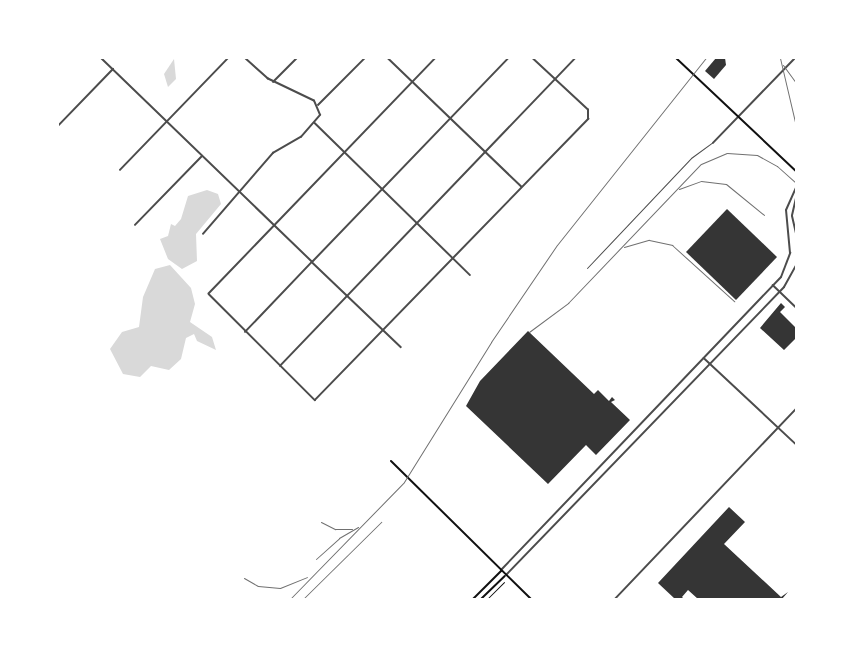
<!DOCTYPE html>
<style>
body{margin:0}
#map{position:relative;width:854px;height:657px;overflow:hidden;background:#fff;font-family:Overpass,sans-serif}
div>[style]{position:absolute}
.water>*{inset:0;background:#d9d9d9}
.building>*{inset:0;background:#353535}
.path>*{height:1px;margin:-0.5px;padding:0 0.5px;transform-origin:0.5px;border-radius:0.5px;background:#111}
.service>*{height:1px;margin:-0.5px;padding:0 0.5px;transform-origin:0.5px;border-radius:0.5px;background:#4c4c4c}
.minor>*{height:1.5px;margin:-0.75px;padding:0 0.75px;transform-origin:0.75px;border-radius:0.75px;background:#4c4c4c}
.tertiary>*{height:2px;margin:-1px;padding:0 1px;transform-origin:1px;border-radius:1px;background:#4c4c4c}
.secondary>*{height:2px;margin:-1px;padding:0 1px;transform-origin:1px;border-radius:1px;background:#111}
.rail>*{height:1px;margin:-0.5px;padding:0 0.5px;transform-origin:0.5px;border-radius:0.5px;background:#707070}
span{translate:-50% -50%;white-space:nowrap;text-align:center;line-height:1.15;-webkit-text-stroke:4px #fff;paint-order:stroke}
.frame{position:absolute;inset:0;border:59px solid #fff;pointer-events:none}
</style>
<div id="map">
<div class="water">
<div style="clip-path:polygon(174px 59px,176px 79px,168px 87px,164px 74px)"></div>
<div style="clip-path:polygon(207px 190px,218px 194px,221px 204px,196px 234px,197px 261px,182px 269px,168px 259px,160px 239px,168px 236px,171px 224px,175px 226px,181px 219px,188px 196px)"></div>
<div style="clip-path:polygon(170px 265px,191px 288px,195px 304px,190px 322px,212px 337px,216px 350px,197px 341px,194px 334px,186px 338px,181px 359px,169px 370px,151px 366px,140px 377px,123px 374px,110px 349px,122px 332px,139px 327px,143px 297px,155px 269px)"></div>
</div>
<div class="building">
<div style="clip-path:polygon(716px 58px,725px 58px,726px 65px,714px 79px,705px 71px)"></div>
<div style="clip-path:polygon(727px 209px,777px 257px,736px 300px,686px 252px)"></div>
<div style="clip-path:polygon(781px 303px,785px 307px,780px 312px,796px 328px,796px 338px,784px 350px,760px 328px)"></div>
<div style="clip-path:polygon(528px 331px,594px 394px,598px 390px,609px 401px,612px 397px,615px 400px,611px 402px,630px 420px,596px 455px,586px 445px,548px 484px,466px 406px,480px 381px)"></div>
<div style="clip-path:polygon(729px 507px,745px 522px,724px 544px,781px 597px,788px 592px,782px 599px,698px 599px,688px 590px,682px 597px,684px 599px,675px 599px,658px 583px)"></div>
</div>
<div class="path">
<div style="left:487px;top:599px;width:24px;rotate:-45deg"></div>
</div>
<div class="service">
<div style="left:587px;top:268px;width:151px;rotate:-46.6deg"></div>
<div style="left:691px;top:158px;width:26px;rotate:-36deg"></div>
</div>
<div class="minor">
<div style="left:388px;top:58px;width:185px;rotate:43.9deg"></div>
<div style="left:436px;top:58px;width:327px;rotate:133.9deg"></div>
<div style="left:209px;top:294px;width:150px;rotate:45deg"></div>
<div style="left:315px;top:400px;width:392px;rotate:-45.8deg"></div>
<div style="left:588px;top:119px;width:9px;rotate:-90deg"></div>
<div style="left:588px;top:110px;width:76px;rotate:-137.1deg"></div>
<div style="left:273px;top:82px;width:34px;rotate:-45deg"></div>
<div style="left:318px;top:105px;width:66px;rotate:-45deg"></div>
<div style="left:315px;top:123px;width:217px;rotate:44.4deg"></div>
<div style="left:58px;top:126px;width:79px;rotate:-46deg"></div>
<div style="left:713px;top:143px;width:118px;rotate:-46deg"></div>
<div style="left:120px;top:170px;width:156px;rotate:-46deg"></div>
<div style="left:135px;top:225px;width:96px;rotate:-45.8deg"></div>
<div style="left:203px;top:234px;width:107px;rotate:-49.2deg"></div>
<div style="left:273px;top:153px;width:32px;rotate:-30deg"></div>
<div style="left:301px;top:137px;width:29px;rotate:-49deg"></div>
<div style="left:320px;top:115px;width:15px;rotate:-113deg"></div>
<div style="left:314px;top:101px;width:51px;rotate:-154.4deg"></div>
<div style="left:268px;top:79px;width:31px;rotate:-138deg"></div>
<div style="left:773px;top:285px;width:32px;rotate:44deg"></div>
<div style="left:245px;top:332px;width:97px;rotate:-46.3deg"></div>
<div style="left:312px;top:262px;width:123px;rotate:43.7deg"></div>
<div style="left:704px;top:358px;width:126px;rotate:43.1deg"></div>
<div style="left:280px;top:366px;width:426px;rotate:-46.2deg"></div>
<div style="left:615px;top:599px;width:262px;rotate:-46.4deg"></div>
</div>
<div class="tertiary">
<div style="left:101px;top:58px;width:293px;rotate:44deg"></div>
<div style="left:312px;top:262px;width:283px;rotate:-46.1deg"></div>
<div style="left:796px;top:198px;width:18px;rotate:103deg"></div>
<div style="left:792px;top:216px;width:18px;rotate:77deg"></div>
<div style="left:501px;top:570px;width:405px;rotate:-46.3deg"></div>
<div style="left:781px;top:277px;width:26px;rotate:-69deg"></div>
<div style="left:790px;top:253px;width:43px;rotate:-95.3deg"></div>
<div style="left:786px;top:210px;width:24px;rotate:-66deg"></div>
<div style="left:506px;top:575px;width:400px;rotate:-46deg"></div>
<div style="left:784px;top:287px;width:25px;rotate:-61deg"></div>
</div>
<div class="secondary">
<div style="left:676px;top:58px;width:165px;rotate:43.3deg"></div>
<div style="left:391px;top:461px;width:197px;rotate:44.6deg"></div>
<div style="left:473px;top:599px;width:40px;rotate:-45deg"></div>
<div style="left:481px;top:599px;width:33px;rotate:-44deg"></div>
</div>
<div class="rail">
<div style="left:780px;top:58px;width:70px;rotate:76.8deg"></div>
<div style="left:783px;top:65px;width:22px;rotate:54deg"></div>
<div style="left:679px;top:189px;width:23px;rotate:-20deg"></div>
<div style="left:701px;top:181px;width:25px;rotate:7deg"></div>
<div style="left:726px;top:184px;width:49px;rotate:39.2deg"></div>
<div style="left:624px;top:247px;width:26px;rotate:-16deg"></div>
<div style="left:649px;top:240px;width:24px;rotate:12deg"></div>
<div style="left:672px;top:245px;width:84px;rotate:42.1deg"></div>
<div style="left:529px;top:332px;width:49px;rotate:-36.6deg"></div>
<div style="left:568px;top:303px;width:192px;rotate:-46.3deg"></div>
<div style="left:701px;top:164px;width:28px;rotate:-23deg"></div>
<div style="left:727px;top:153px;width:30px;rotate:4deg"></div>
<div style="left:757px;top:155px;width:23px;rotate:29deg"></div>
<div style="left:777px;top:166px;width:25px;rotate:42deg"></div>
<div style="left:321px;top:522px;width:16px;rotate:27deg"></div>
<div style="left:335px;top:529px;width:17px"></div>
<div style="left:316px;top:559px;width:31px;rotate:-42deg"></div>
<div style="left:339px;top:538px;width:22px;rotate:-30deg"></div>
<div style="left:244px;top:578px;width:16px;rotate:30deg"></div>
<div style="left:258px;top:586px;width:22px;rotate:5deg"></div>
<div style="left:280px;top:588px;width:29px;rotate:-22deg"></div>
<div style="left:290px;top:599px;width:163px;rotate:-45.7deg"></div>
<div style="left:404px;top:482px;width:165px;rotate:-58.1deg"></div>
<div style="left:491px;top:342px;width:117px;rotate:-55.8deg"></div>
<div style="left:557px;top:245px;width:239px;rotate:-51.5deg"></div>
<div style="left:303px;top:599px;width:110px;rotate:-44.6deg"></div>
</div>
<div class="frame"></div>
</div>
